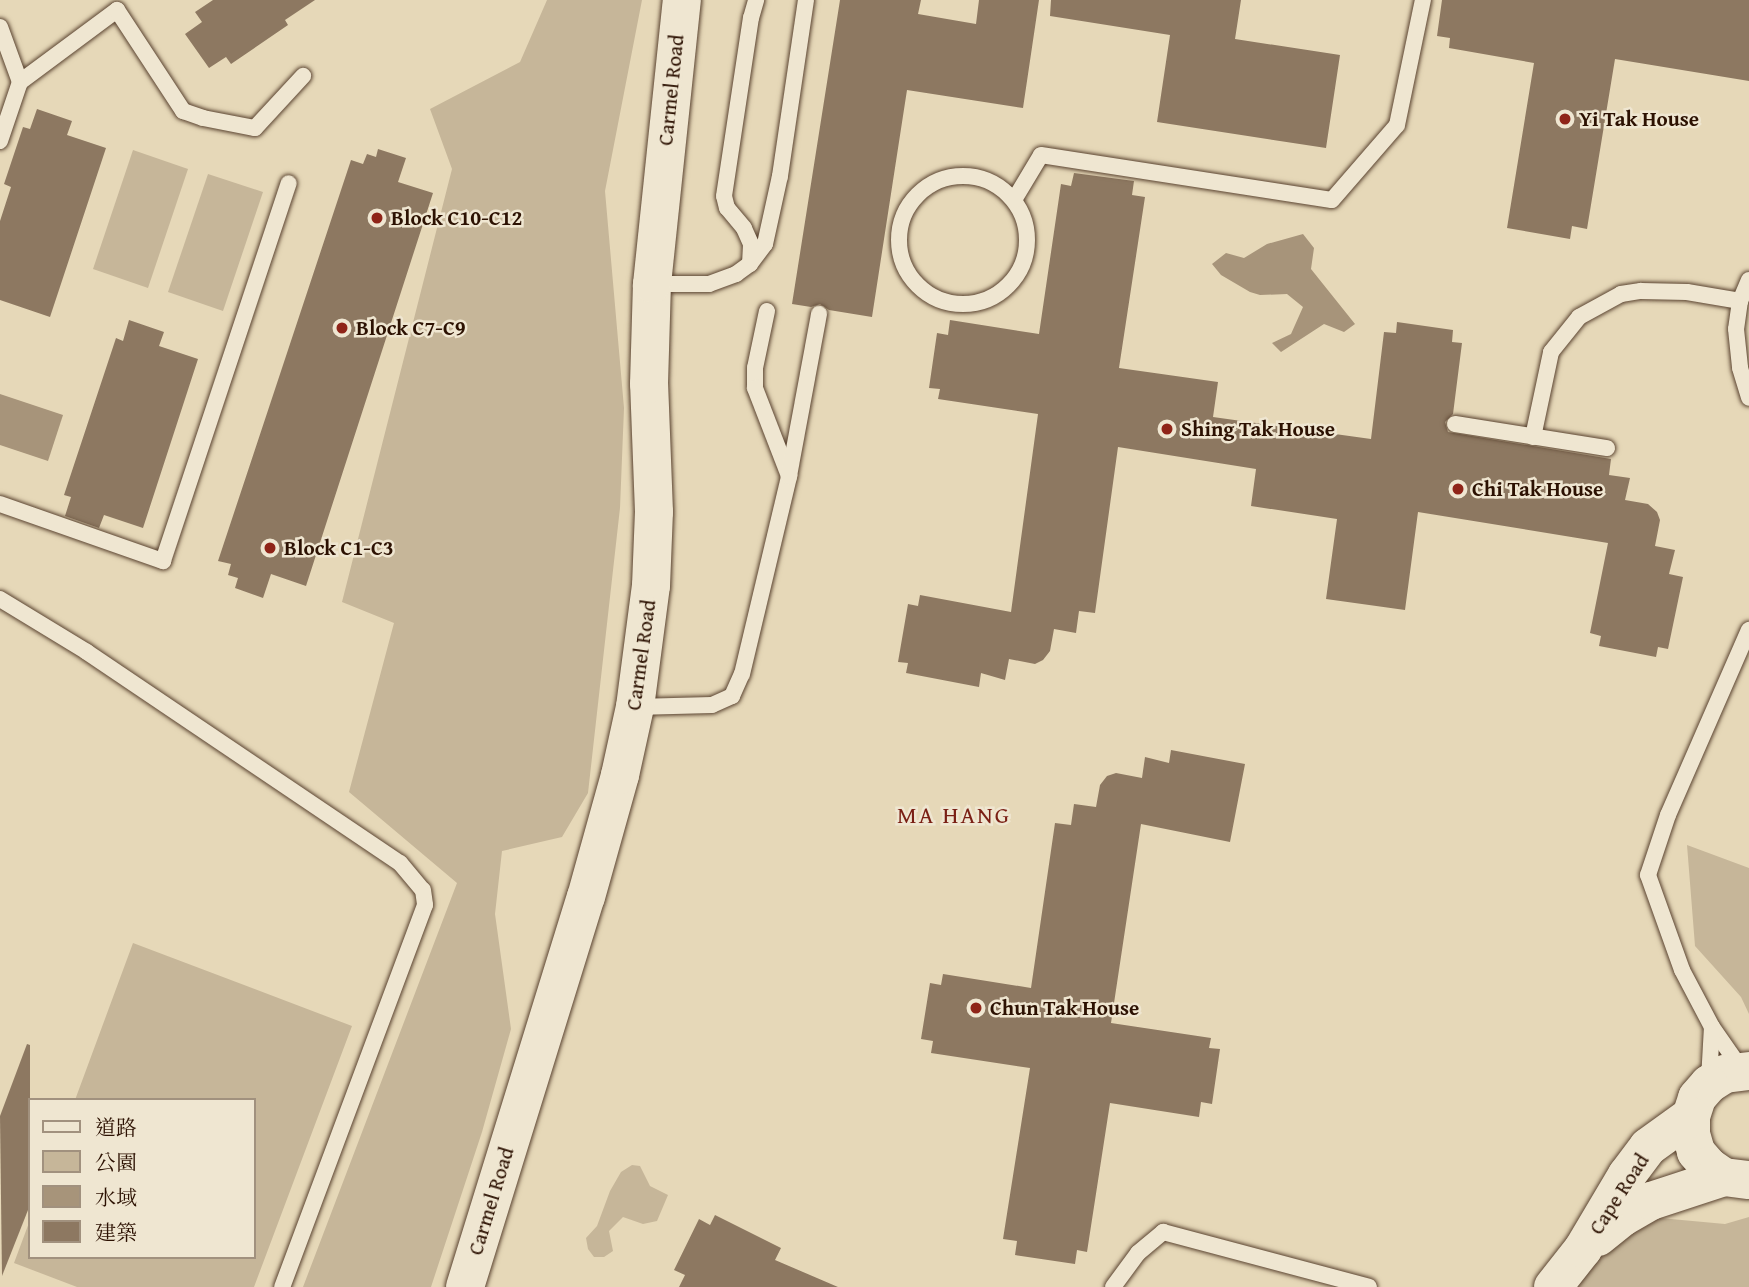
<!DOCTYPE html>
<meta charset="utf-8">
<style>
body{margin:0}
#map{position:relative;width:1749px;height:1287px;overflow:hidden;background:#e6d8b8;font-family:"Gentium Book Plus","Noto Serif TC",serif}
div>[style]{position:absolute}
.green>*{inset:0;background:#c6b699}
.water>*{inset:0;background:#a7947a}
.building>*{inset:0;background:#8d7861}
.roads{filter:drop-shadow(0 0 2px #5a4330) drop-shadow(0 0 2px #5a4330)}
.service>*{height:16px;margin:-8px;padding:0 8px;transform-origin:8px;border-radius:8px;background:#efe6d1}
.service>.ring{margin:-8px;padding:0;box-sizing:content-box;background:none;border:16px solid #efe6d1;border-radius:50%}
.tertiary>*{height:38px;margin:-19px;padding:0 19px;transform-origin:19px;border-radius:19px;background:#efe6d1}
.dots>*{width:19px;height:19px;translate:-50% -50%;box-sizing:border-box;border:4px solid #efe6d1;border-radius:50%}
span{translate:-50% -50%;white-space:nowrap;text-align:center;line-height:1.15;-webkit-text-stroke:5px #efe6d1;paint-order:stroke}
.street-label{font-size:21px;color:#2c1102}
.poi-label{font-size:21px;color:#2c1102;font-weight:700}
.left{translate:0 -50%;text-align:left}
.quarter-label{font-size:24px;color:#7a1f14;letter-spacing:2px}
.legend{position:absolute;left:28px;top:1098px;width:228px;height:161px;box-sizing:border-box;background:#efe6d1;border:2px solid #a1917e;margin:0;padding:9px 12px;list-style:none;font-size:21px;color:#2c1102}
.legend li{display:flex;align-items:center;gap:14px;height:35px}
.legend b{width:35px;border:2px solid #a1917e}
</style>
<div id="map">
<div class="green">
<div style="clip-path:polygon(547px 0,642px 0,605px 191px,624px 408px,620px 508px,588px 793px,562px 837px,502px 851px,495px 914px,511px 1029px,482px 1132px,431px 1287px,303px 1287px,457px 883px,349px 792px,394px 623px,342px 602px,452px 169px,430px 109px,520px 62px)"></div>
<div style="clip-path:polygon(133px 150px,188px 169px,148px 288px,93px 269px)"></div>
<div style="clip-path:polygon(208px 174px,263px 192px,223px 311px,168px 292px)"></div>
<div style="clip-path:polygon(1687px 845px,1749px 868px,1749px 1014px,1741px 997px,1695px 946px)"></div>
<div style="clip-path:polygon(133px 943px,352px 1026px,254px 1287px,77px 1287px,14px 1263px,30px 1220px,30px 1257px,254px 1257px,254px 1100px,75px 1100px)"></div>
<div style="clip-path:polygon(632px 1165px,640px 1166px,650px 1186px,668px 1195px,657px 1221px,643px 1224px,623px 1217px,609px 1231px,613px 1251px,604px 1257px,594px 1257px,588px 1249px,586px 1238px,597px 1226px,610px 1191px,621px 1172px)"></div>
<div style="clip-path:polygon(1749px 1217px,1749px 1287px,1573px 1287px,1604px 1236px,1660px 1218px,1725px 1224px)"></div>
</div>
<div class="water">
<div style="clip-path:polygon(1303px 234px,1314px 248px,1311px 269px,1355px 324px,1344px 332px,1324px 324px,1281px 352px,1272px 343px,1291px 334px,1303px 307px,1287px 294px,1260px 295px,1250px 292px,1221px 275px,1212px 264px,1226px 253px,1244px 258px,1267px 244px)"></div>
<div style="clip-path:polygon(0 394px,63px 415px,48px 461px,0 445px)"></div>
</div>
<div class="building">
<div style="clip-path:polygon(213px 0,315px 0,285px 20px,288px 25px,231px 64px,226px 57px,209px 68px,185px 34px,202px 22px,195px 12px)"></div>
<div style="clip-path:polygon(840px 0,921px 0,918px 14px,976px 24px,979px 0,1039px 0,1023px 108px,907px 90px,872px 317px,829px 310px,820px 304px,811px 307px,792px 304px)"></div>
<div style="clip-path:polygon(1051px 0,1241px 0,1235px 39px,1340px 55px,1326px 148px,1157px 122px,1170px 35px,1050px 16px)"></div>
<div style="clip-path:polygon(1442px 0,1749px 0,1749px 81px,1615px 59px,1587px 229px,1572px 226px,1570px 239px,1507px 228px,1534px 63px,1449px 48px,1450px 38px,1437px 36px)"></div>
<div style="clip-path:polygon(37px 109px,72px 121px,67px 135px,106px 148px,50px 317px,0 300px,0 221px,11px 187px,4px 184px,23px 127px,30px 129px)"></div>
<div style="clip-path:polygon(378px 149px,406px 158px,398px 182px,433px 193px,306px 586px,271px 574px,263px 598px,235px 588px,238px 578px,228px 575px,231px 564px,218px 561px,351px 160px,363px 164px,367px 154px,376px 157px)"></div>
<div style="clip-path:polygon(1074px 173px,1134px 181px,1132px 195px,1145px 197px,1119px 368px,1218px 382px,1213px 417px,1371px 439px,1384px 332px,1396px 333px,1397px 322px,1453px 330px,1452px 342px,1462px 343px,1453px 414px,1445px 422px,1448px 432px,1611px 459px,1609px 475px,1630px 478px,1625px 500px,1648px 504px,1657px 512px,1660px 520px,1655px 546px,1675px 550px,1669px 574px,1683px 577px,1668px 649px,1658px 647px,1656px 657px,1599px 646px,1601px 636px,1590px 633px,1608px 543px,1418px 512px,1405px 610px,1326px 599px,1337px 519px,1251px 506px,1256px 469px,1118px 447px,1095px 613px,1079px 611px,1076px 633px,1054px 629px,1050px 651px,1043px 660px,1035px 664px,1009px 659px,1005px 680px,981px 673px,979px 687px,906px 673px,908px 663px,898px 662px,908px 604px,918px 606px,920px 595px,1011px 612px,1038px 414px,938px 399px,940px 389px,929px 388px,937px 333px,948px 335px,950px 320px,1039px 334px,1061px 184px,1071px 186px)"></div>
<div style="clip-path:polygon(129px 320px,164px 332px,159px 346px,198px 359px,143px 528px,104px 515px,99px 528px,65px 516px,71px 497px,64px 495px,116px 338px,123px 341px)"></div>
<div style="clip-path:polygon(1171px 750px,1245px 764px,1230px 842px,1141px 824px,1111px 1023px,1211px 1038px,1209px 1048px,1220px 1049px,1212px 1104px,1201px 1102px,1199px 1117px,1110px 1103px,1087px 1252px,1077px 1250px,1075px 1264px,1015px 1255px,1017px 1241px,1003px 1239px,1030px 1068px,931px 1053px,933px 1041px,921px 1039px,930px 983px,941px 985px,943px 974px,1031px 988px,1055px 823px,1071px 825px,1074px 804px,1096px 807px,1100px 785px,1107px 776px,1116px 773px,1142px 778px,1145px 757px,1169px 763px)"></div>
<div style="clip-path:polygon(27px 1044px,30px 1045px,30px 1205px,2px 1276px,0 1116px)"></div>
<div style="clip-path:polygon(715px 1215px,781px 1248px,775px 1260px,838px 1287px,679px 1287px,685px 1275px,674px 1270px,699px 1219px,710px 1225px)"></div>
</div>
<div class="roads">
<div class="service">
<div style="left:0;top:27px;width:59px;rotate:70deg"></div>
<div style="left:0;top:141px;width:62px;rotate:-71.3deg"></div>
<div style="left:20px;top:82px;width:121px;rotate:-36.6deg"></div>
<div style="left:117px;top:10px;width:121px;rotate:56.8deg"></div>
<div style="left:183px;top:111px;width:21px;rotate:19deg"></div>
<div style="left:203px;top:118px;width:53px;rotate:10.9deg"></div>
<div style="left:255px;top:128px;width:71px;rotate:-47.3deg"></div>
<div class="ring" style="left:899px;top:176px;width:112px;height:112px"></div>
<div style="left:1014px;top:200px;width:52px;rotate:-59deg"></div>
<div style="left:1041px;top:155px;width:294px;rotate:8.8deg"></div>
<div style="left:1332px;top:200px;width:99px;rotate:-49.1deg"></div>
<div style="left:1397px;top:125px;width:128px;rotate:-78.3deg"></div>
<div style="left:750px;top:264px;width:20px;rotate:-87deg"></div>
<div style="left:751px;top:244px;width:17px;rotate:-114deg"></div>
<div style="left:744px;top:228px;width:26px;rotate:-130deg"></div>
<div style="left:727px;top:208px;width:12px;rotate:-104deg"></div>
<div style="left:724px;top:196px;width:180px;rotate:-81.4deg"></div>
<div style="left:751px;top:18px;width:19px;rotate:-74deg"></div>
<div style="left:1749px;top:280px;width:23px;rotate:113deg"></div>
<div style="left:1740px;top:301px;width:28px;rotate:98deg"></div>
<div style="left:1736px;top:329px;width:39px;rotate:84deg"></div>
<div style="left:1740px;top:368px;width:31px;rotate:73deg"></div>
<div style="left:652px;top:284px;width:57px"></div>
<div style="left:709px;top:284px;width:29px;rotate:-20deg"></div>
<div style="left:736px;top:274px;width:17px;rotate:-36deg"></div>
<div style="left:750px;top:264px;width:25px;rotate:-53deg"></div>
<div style="left:765px;top:244px;width:70px;rotate:-77.6deg"></div>
<div style="left:780px;top:176px;width:178px;rotate:-81.6deg"></div>
<div style="left:767px;top:311px;width:58px;rotate:101.9deg"></div>
<div style="left:755px;top:368px;width:20px;rotate:90deg"></div>
<div style="left:755px;top:388px;width:94px;rotate:68.9deg"></div>
<div style="left:1455px;top:424px;width:154px;rotate:9deg"></div>
<div style="left:1533px;top:437px;width:87px;rotate:-78deg"></div>
<div style="left:1551px;top:352px;width:45px;rotate:-51.3deg"></div>
<div style="left:1579px;top:317px;width:48px;rotate:-28.7deg"></div>
<div style="left:1621px;top:294px;width:20px;rotate:-9deg"></div>
<div style="left:1641px;top:291px;width:46px;rotate:1.2deg"></div>
<div style="left:1687px;top:292px;width:54px;rotate:9.6deg"></div>
<div style="left:0;top:504px;width:173px;rotate:19.3deg"></div>
<div style="left:163px;top:561px;width:398px;rotate:-71.6deg"></div>
<div style="left:0;top:599px;width:102px;rotate:31.3deg"></div>
<div style="left:87px;top:652px;width:377px;rotate:34deg"></div>
<div style="left:400px;top:863px;width:35px;rotate:50deg"></div>
<div style="left:423px;top:890px;width:15px;rotate:82deg"></div>
<div style="left:425px;top:905px;width:408px;rotate:110.5deg"></div>
<div style="left:635px;top:707px;width:77px;rotate:-1.5deg"></div>
<div style="left:712px;top:705px;width:22px;rotate:-24deg"></div>
<div style="left:732px;top:696px;width:24px;rotate:-66deg"></div>
<div style="left:742px;top:674px;width:204px;rotate:-76.6deg"></div>
<div style="left:789px;top:476px;width:165px;rotate:-79.5deg"></div>
<div style="left:1742px;top:1070px;width:52px;rotate:-124.9deg"></div>
<div style="left:1712px;top:1027px;width:64px;rotate:-117.8deg"></div>
<div style="left:1682px;top:970px;width:101px;rotate:-109.7deg"></div>
<div style="left:1648px;top:875px;width:63px;rotate:-71.6deg"></div>
<div style="left:1668px;top:815px;width:202px;rotate:-66.4deg"></div>
<div style="left:1709px;top:1080px;width:53px;rotate:-86.8deg"></div>
<div style="left:1113px;top:1287px;width:42px;rotate:-53.7deg"></div>
<div style="left:1138px;top:1253px;width:33px;rotate:-40deg"></div>
<div style="left:1163px;top:1232px;width:213px;rotate:14.9deg"></div>
</div>
<div class="tertiary">
<div style="left:1749px;top:1071px;width:24px;rotate:173deg"></div>
<div style="left:1725px;top:1074px;width:19px;rotate:148deg"></div>
<div style="left:1709px;top:1084px;width:18px;rotate:131deg"></div>
<div style="left:1697px;top:1098px;width:19px;rotate:108deg"></div>
<div style="left:1691px;top:1116px;width:18px;rotate:90deg"></div>
<div style="left:1691px;top:1134px;width:19px;rotate:74deg"></div>
<div style="left:1696px;top:1152px;width:18px;rotate:49deg"></div>
<div style="left:1708px;top:1166px;width:19px;rotate:35deg"></div>
<div style="left:1724px;top:1177px;width:25px;rotate:7deg"></div>
<div style="left:1598px;top:1237px;width:32px;rotate:-39deg"></div>
<div style="left:1623px;top:1217px;width:32px;rotate:-30deg"></div>
<div style="left:1651px;top:1201px;width:77px;rotate:-18.2deg"></div>
<div style="left:465px;top:1287px;width:408px;rotate:-72.8deg"></div>
<div style="left:586px;top:897px;width:127px;rotate:-74.4deg"></div>
<div style="left:620px;top:775px;width:70px;rotate:-77.6deg"></div>
<div style="left:635px;top:707px;width:122px;rotate:-82.5deg"></div>
<div style="left:651px;top:586px;width:74px;rotate:-87.7deg"></div>
<div style="left:654px;top:512px;width:128px;rotate:-92.2deg"></div>
<div style="left:649px;top:384px;width:100px;rotate:-88.3deg"></div>
<div style="left:652px;top:284px;width:286px;rotate:-84deg"></div>
<div style="left:1553px;top:1287px;width:48px;rotate:-51.7deg"></div>
<div style="left:1583px;top:1249px;width:86px;rotate:-59.3deg"></div>
<div style="left:1627px;top:1175px;width:35px;rotate:-53deg"></div>
<div style="left:1648px;top:1147px;width:53px;rotate:-35.8deg"></div>
</div>
</div>
<div class="dots">
<div style="left:1565px;top:119px;background:#8f2418"></div>
<div style="left:377px;top:218px;background:#8f2418"></div>
<div style="left:342px;top:328px;background:#8f2418"></div>
<div style="left:1167px;top:429px;background:#8f2418"></div>
<div style="left:1458px;top:489px;background:#8f2418"></div>
<div style="left:270px;top:548px;background:#8f2418"></div>
<div style="left:976px;top:1008px;background:#8f2418"></div>
</div>
<div class="street-label">
<span style="left:671px;top:90px;rotate:-84deg">Carmel Road</span>
<span style="left:641px;top:655px;rotate:-82deg">Carmel Road</span>
<span style="left:1619px;top:1194px;rotate:-57deg">Cape Road</span>
<span style="left:491px;top:1201px;rotate:-73deg">Carmel Road</span>
</div>
<div class="poi-label">
<span class="left" style="left:1579px;top:119px">Yi Tak House</span>
<span class="left" style="left:391px;top:218px">Block C10-C12</span>
<span class="left" style="left:356px;top:328px">Block C7-C9</span>
<span class="left" style="left:1181px;top:429px">Shing Tak House</span>
<span class="left" style="left:1472px;top:489px">Chi Tak House</span>
<span class="left" style="left:284px;top:548px">Block C1-C3</span>
<span class="left" style="left:990px;top:1008px">Chun Tak House</span>
</div>
<div class="quarter-label">
<span style="left:954px;top:815px">MA HANG</span>
</div>
<ul class="legend">
<li><b style="height:9px;background:#efe6d1"></b>道路</li>
<li><b style="height:19px;background:#c6b699"></b>公園</li>
<li><b style="height:19px;background:#a7947a"></b>水域</li>
<li><b style="height:19px;background:#8d7861"></b>建築</li>
</ul>
</div>
